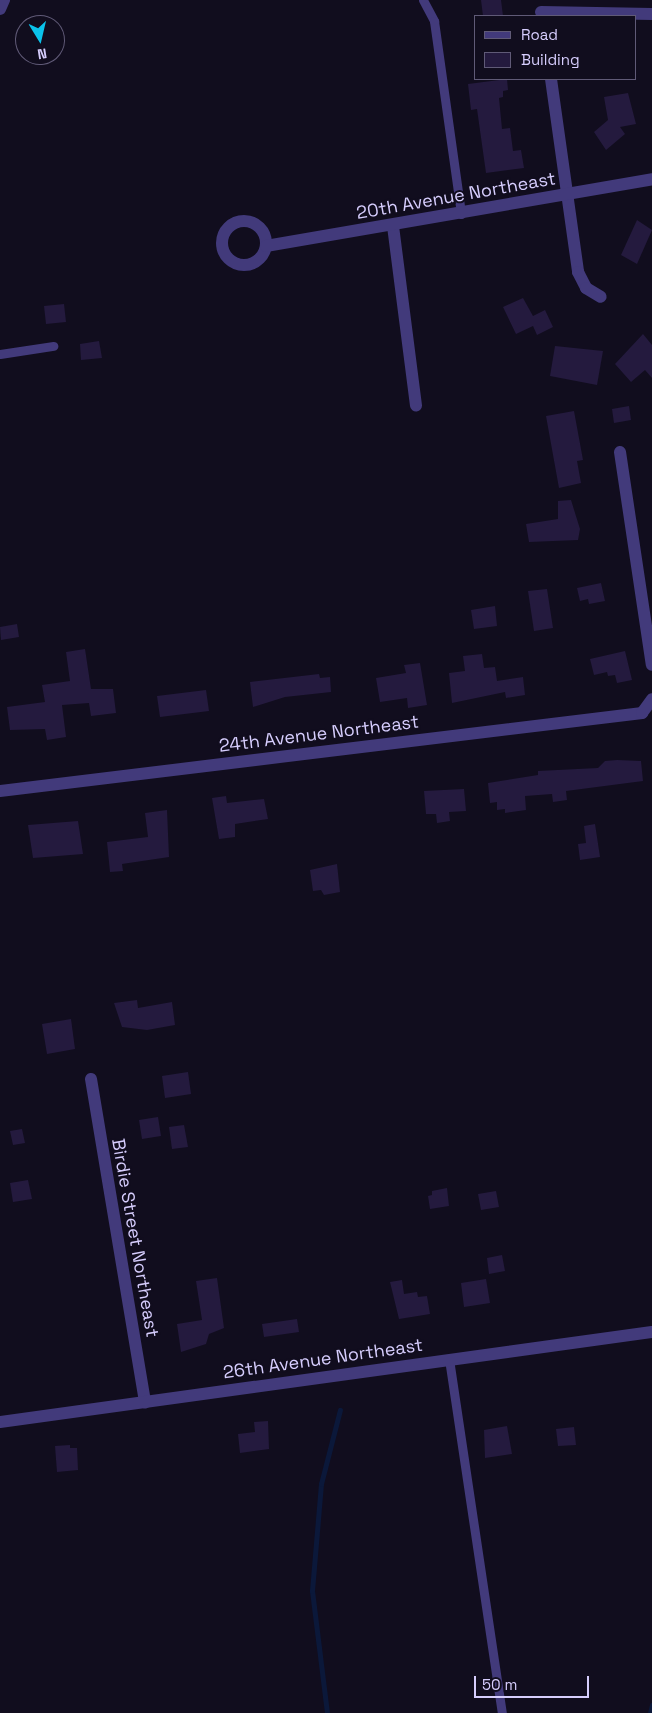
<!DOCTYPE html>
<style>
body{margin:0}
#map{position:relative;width:652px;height:1713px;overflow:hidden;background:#110d1e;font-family:"Space Grotesk",sans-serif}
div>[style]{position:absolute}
.stream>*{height:4.5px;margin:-2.25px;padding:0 2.25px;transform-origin:2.25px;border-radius:2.25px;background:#0b183a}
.building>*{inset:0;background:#241a3e}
.service>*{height:9px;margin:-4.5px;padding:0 4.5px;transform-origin:4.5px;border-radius:4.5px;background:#423a7b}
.minor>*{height:12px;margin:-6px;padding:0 6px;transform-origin:6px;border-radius:6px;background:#423a7b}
.minor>.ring{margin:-6px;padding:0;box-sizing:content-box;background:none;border:12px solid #423a7b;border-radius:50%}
.tertiary>*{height:12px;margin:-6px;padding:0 6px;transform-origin:6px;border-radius:6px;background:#423a7b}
span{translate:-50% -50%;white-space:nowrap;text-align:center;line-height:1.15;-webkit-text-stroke:4px #110d1e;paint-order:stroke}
.street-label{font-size:18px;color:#d6cdfd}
.legend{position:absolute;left:474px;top:15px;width:162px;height:65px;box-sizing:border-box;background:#110d1e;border:1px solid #605a77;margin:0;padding:6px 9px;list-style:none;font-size:15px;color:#d6cdfd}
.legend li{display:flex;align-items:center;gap:10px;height:25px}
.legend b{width:25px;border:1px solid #605a77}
.north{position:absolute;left:15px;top:15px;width:50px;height:50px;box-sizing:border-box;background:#110d1e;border:1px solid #605a77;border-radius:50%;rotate:171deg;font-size:14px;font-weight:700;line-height:20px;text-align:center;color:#d6cdfd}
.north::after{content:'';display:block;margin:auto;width:18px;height:22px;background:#0bc3eb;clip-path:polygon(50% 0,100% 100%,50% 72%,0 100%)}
.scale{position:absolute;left:474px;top:1676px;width:115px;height:22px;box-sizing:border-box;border:2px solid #d6cdfd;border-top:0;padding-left:6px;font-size:15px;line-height:18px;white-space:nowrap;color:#d6cdfd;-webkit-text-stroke:4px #110d1e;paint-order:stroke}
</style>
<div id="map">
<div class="stream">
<div style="left:327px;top:1713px;width:123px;rotate:-97deg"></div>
<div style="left:312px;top:1591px;width:107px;rotate:-85.2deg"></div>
<div style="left:321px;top:1484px;width:76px;rotate:-75.6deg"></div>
<div style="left:650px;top:1713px;width:8px;rotate:-76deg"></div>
</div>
<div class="building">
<div style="clip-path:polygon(481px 0,501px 0,503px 16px,483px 16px)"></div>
<div style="clip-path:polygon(507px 79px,508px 90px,503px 91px,503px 97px,499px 98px,502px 129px,510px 128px,513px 151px,521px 150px,524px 168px,486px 173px,477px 109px,471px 110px,468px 84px)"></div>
<div style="clip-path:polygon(628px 93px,636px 124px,620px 127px,625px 134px,606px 150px,594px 132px,608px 120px,604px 97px)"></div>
<div style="clip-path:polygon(637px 220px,652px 230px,637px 264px,621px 255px)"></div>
<div style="clip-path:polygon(523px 298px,533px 316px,545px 310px,553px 327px,537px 335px,533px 326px,516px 334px,503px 307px)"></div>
<div style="clip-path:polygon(64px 304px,66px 322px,46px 324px,44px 306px)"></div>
<div style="clip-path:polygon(643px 334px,652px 345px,652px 378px,645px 370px,631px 382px,615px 364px)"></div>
<div style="clip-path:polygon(99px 341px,102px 358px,81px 360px,80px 344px)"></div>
<div style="clip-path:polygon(555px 346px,603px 351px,597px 385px,550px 376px)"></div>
<div style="clip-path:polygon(629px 406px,631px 420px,614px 423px,612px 409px)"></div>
<div style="clip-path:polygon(574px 411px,583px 460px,577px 461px,581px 483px,559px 488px,546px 416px)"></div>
<div style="clip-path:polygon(571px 500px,580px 529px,578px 540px,529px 542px,526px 524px,558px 519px,558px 501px)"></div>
<div style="clip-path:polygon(601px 583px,605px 601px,589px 604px,588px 599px,580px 601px,577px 588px)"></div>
<div style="clip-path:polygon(547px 589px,553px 628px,534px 631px,528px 591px)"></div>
<div style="clip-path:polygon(495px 606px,497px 626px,474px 629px,471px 610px)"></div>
<div style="clip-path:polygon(17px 624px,19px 637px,1px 640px,0 627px)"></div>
<div style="clip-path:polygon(85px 649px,91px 689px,113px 689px,116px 713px,91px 716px,89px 703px,62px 705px,66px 737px,47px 740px,45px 729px,10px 730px,7px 707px,45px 702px,42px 685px,70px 681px,66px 652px)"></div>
<div style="clip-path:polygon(625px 651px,632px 680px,617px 683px,615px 675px,608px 676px,607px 672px,594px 675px,590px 659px)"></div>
<div style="clip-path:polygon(482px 654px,484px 668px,495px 667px,497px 681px,523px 677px,525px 695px,506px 698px,505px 692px,452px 703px,449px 673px,465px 671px,463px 656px)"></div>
<div style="clip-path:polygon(420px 663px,427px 705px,408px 708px,407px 698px,380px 702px,376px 678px,406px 673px,404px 665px)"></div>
<div style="clip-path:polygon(319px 674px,320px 678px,330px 677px,331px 692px,285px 697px,253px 707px,250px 682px)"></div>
<div style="clip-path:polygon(206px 690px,209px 711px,160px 717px,157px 696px)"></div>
<div style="clip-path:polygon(617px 760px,641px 761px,643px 781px,566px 791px,567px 800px,553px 802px,552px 794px,525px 796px,526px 810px,505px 813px,505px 809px,497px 810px,497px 802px,490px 803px,488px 783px,538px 775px,538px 771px,598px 768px,605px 761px)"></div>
<div style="clip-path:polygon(464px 789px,466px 811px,449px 812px,450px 821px,437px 823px,436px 814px,426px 814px,424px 791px)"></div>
<div style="clip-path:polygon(226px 796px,227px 803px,264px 799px,268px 819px,235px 824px,235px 837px,219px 839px,212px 798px)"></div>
<div style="clip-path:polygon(167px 810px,169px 857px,122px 864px,123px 871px,110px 872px,107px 842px,148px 837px,145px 813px)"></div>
<div style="clip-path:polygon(78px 821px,83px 854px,33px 858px,28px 825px)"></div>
<div style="clip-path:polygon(595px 824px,600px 857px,580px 860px,578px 844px,586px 843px,584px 826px)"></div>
<div style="clip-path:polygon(337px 864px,340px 892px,324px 895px,321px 890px,313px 891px,310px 870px)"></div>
<div style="clip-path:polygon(137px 1000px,138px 1008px,172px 1002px,175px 1025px,147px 1030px,122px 1027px,114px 1003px)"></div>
<div style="clip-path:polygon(71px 1019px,75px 1049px,47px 1054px,42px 1024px)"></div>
<div style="clip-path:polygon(188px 1072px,191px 1094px,165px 1098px,162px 1076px)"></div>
<div style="clip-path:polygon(158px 1117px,161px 1136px,142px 1139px,139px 1120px)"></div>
<div style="clip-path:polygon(184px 1125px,188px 1147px,172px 1149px,169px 1127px)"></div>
<div style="clip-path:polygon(22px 1129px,25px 1143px,13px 1145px,10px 1131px)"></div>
<div style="clip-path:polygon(28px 1180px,32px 1199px,13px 1202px,10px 1183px)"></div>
<div style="clip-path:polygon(447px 1188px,449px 1206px,430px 1209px,428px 1196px,432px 1195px,432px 1191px)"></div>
<div style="clip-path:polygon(496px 1191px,499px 1207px,481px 1210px,478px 1194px)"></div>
<div style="clip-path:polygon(502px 1255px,505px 1271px,489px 1274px,487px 1258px)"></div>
<div style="clip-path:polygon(217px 1278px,224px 1328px,209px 1334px,206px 1344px,181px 1352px,177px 1324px,202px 1320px,196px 1281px)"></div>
<div style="clip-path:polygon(486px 1279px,490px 1303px,464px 1307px,461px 1283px)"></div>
<div style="clip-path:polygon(402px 1280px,404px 1294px,417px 1292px,418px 1297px,427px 1296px,430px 1314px,399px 1319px,390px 1282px)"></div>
<div style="clip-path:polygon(297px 1319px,299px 1332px,264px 1337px,262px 1324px)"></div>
<div style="clip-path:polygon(268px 1421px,269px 1449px,240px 1453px,238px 1434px,255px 1432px,254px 1422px)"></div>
<div style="clip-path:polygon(507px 1426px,512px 1454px,485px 1458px,484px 1430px)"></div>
<div style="clip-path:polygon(574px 1427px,576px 1445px,558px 1446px,556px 1429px)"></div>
<div style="clip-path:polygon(70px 1445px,70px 1448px,77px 1448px,78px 1470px,57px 1472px,55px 1446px)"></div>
</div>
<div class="service">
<div style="left:423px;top:0;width:24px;rotate:62deg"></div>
<div style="left:434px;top:21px;width:195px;rotate:82deg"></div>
<div style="left:0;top:354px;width:54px;rotate:-8.6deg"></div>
<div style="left:449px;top:1359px;width:358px;rotate:81.5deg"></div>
</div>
<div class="minor">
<div style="left:541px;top:12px;width:111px;rotate:1deg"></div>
<div style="left:551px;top:79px;width:195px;rotate:82deg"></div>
<div style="left:578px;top:272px;width:18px;rotate:63deg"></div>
<div style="left:586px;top:288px;width:17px;rotate:31deg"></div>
<div class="ring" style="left:222px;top:221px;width:32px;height:32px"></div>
<div style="left:393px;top:226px;width:181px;rotate:82.7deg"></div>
<div style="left:266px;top:246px;width:392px;rotate:-9.8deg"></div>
<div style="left:620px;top:452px;width:215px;rotate:81.5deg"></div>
<div style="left:0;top:791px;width:647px;rotate:-6.93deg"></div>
<div style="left:642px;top:713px;width:17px;rotate:-54deg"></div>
<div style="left:91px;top:1079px;width:328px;rotate:80.5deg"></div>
</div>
<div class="tertiary">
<div style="left:0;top:9px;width:10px;rotate:-66deg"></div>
<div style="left:0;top:1422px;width:658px;rotate:-7.86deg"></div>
</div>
<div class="street-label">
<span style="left:456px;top:196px;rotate:-10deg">20th Avenue Northeast</span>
<span style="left:319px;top:734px;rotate:-7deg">24th Avenue Northeast</span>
<span style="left:135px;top:1238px;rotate:80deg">Birdie Street Northeast</span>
<span style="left:323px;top:1359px;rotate:-8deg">26th Avenue Northeast</span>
</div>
<ul class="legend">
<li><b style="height:6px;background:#423a7b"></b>Road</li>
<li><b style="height:14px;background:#241a3e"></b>Building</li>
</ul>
<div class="north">N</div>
<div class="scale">50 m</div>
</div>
